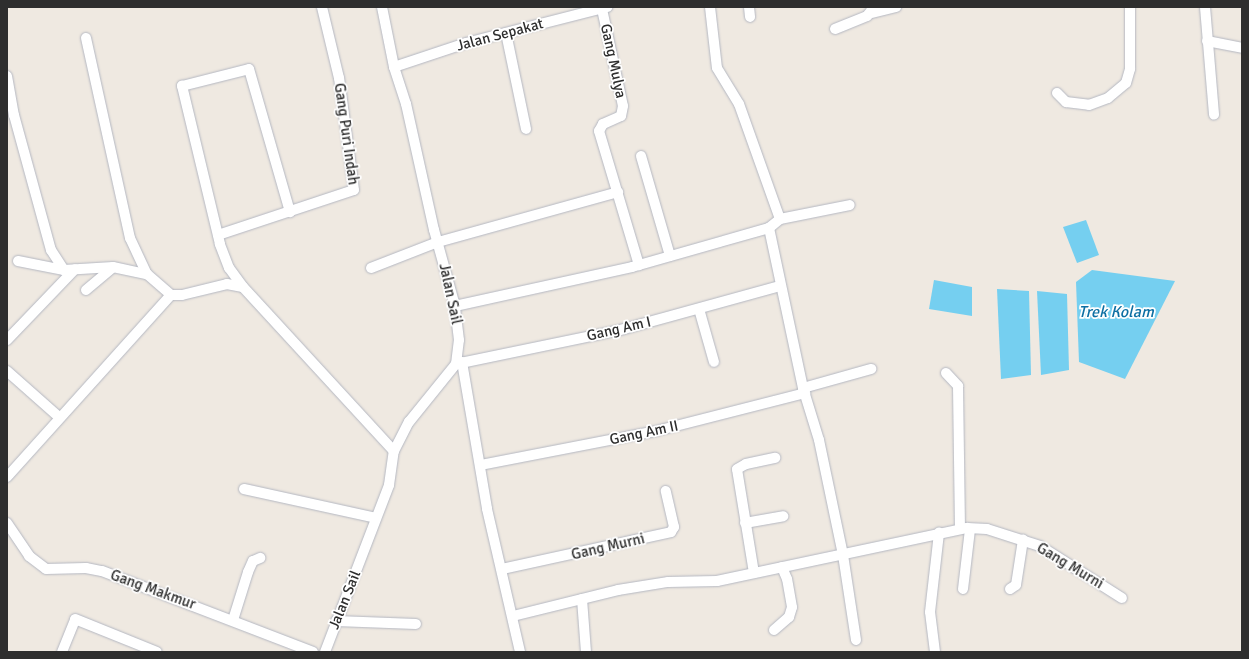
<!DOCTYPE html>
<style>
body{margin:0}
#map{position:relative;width:1249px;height:659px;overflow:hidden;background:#efe9e1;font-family:Signika,sans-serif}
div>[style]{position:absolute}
.water>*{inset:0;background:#75cff0}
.roads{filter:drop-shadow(0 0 1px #b4b7c1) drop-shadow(0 0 1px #b4b7c1)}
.minor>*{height:10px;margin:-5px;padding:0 5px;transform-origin:5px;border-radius:5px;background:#fff}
span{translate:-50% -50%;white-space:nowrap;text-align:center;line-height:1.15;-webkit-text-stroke:3.5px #fff;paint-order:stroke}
.street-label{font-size:15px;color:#2e2e2e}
.water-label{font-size:16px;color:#0d6fa3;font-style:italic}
.frame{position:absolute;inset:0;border:8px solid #2e2e2e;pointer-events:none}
</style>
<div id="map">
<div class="water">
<div style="clip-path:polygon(1086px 220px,1099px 255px,1077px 263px,1063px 227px)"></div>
<div style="clip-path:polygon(1092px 270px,1175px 281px,1125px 379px,1079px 362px,1076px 282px)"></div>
<div style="clip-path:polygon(934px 280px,972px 287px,972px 316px,929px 309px)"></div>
<div style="clip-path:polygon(997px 289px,1029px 291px,1031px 375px,1001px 379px)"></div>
<div style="clip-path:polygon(1037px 291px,1067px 294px,1069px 370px,1041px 375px)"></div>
</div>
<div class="roads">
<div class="minor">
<div style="left:710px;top:7px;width:61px;rotate:83.5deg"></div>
<div style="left:717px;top:68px;width:42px;rotate:58.6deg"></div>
<div style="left:739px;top:104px;width:122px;rotate:70.4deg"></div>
<div style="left:749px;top:7px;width:10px;rotate:84deg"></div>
<div style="left:1205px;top:7px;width:108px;rotate:85.2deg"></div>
<div style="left:602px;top:9px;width:99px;rotate:77.8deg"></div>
<div style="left:623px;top:106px;width:10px;rotate:101deg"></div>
<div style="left:621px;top:116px;width:20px;rotate:156deg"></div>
<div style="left:603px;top:124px;width:8px;rotate:120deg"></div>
<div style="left:599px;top:131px;width:140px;rotate:73.4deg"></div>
<div style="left:872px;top:13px;width:25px;rotate:-14deg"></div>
<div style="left:835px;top:29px;width:35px;rotate:-22deg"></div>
<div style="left:867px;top:16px;width:11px;rotate:-52deg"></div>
<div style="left:506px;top:33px;width:98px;rotate:78.2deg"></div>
<div style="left:86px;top:38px;width:205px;rotate:77.6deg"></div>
<div style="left:130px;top:238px;width:40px;rotate:65deg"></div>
<div style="left:147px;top:274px;width:32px;rotate:41deg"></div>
<div style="left:171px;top:295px;width:11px"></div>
<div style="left:182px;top:295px;width:46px;rotate:-13.7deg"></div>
<div style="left:227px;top:284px;width:16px;rotate:11deg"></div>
<div style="left:243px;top:287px;width:223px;rotate:47.4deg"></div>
<div style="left:1207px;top:41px;width:36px;rotate:11deg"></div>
<div style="left:394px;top:67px;width:76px;rotate:-18.4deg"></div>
<div style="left:466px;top:43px;width:146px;rotate:-14.3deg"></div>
<div style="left:7px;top:76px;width:40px;rotate:80deg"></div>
<div style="left:14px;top:115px;width:140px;rotate:74.7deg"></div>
<div style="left:51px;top:250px;width:24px;rotate:57deg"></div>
<div style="left:64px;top:270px;width:49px;rotate:-3.5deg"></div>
<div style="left:113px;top:267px;width:35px;rotate:12deg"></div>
<div style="left:1057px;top:93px;width:13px;rotate:45deg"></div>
<div style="left:1066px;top:102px;width:23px;rotate:7deg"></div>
<div style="left:1089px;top:105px;width:20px;rotate:-20deg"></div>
<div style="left:1108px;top:98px;width:23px;rotate:-40deg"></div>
<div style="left:1126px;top:83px;width:15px;rotate:-74deg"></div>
<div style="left:1130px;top:69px;width:62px;rotate:-90deg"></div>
<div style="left:641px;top:156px;width:104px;rotate:73.8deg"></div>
<div style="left:769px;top:228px;width:164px;rotate:78deg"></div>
<div style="left:803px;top:388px;width:54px;rotate:72.9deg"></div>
<div style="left:819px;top:440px;width:117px;rotate:78.2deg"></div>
<div style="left:843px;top:555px;width:86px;rotate:81.3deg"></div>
<div style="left:218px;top:235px;width:143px;rotate:-18.3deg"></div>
<div style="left:354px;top:190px;width:113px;rotate:-97.6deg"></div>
<div style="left:339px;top:78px;width:73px;rotate:-103.5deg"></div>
<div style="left:18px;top:261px;width:47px;rotate:11.1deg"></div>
<div style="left:371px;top:268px;width:72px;rotate:-21.2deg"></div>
<div style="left:438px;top:242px;width:187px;rotate:-15.5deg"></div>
<div style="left:243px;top:287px;width:24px;rotate:-126deg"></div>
<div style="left:229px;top:268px;width:26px;rotate:-111deg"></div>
<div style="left:220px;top:244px;width:163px;rotate:-103.5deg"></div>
<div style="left:182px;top:86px;width:69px;rotate:-14.2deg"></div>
<div style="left:249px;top:69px;width:149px;rotate:74deg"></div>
<div style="left:86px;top:290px;width:35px;rotate:-40deg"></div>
<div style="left:455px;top:306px;width:181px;rotate:-12.4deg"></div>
<div style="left:632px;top:267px;width:142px;rotate:-15.9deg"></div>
<div style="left:769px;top:228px;width:14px;rotate:-39deg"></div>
<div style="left:780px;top:219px;width:71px;rotate:-11.3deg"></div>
<div style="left:699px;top:309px;width:55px;rotate:74.2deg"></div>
<div style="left:7px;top:340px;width:98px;rotate:-46.2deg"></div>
<div style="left:462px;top:362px;width:149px;rotate:80.3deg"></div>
<div style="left:487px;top:509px;width:147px;rotate:77deg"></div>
<div style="left:456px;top:364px;width:167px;rotate:-11.7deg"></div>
<div style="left:620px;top:330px;width:166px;rotate:-15.4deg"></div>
<div style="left:7px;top:371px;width:69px;rotate:41.5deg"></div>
<div style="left:946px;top:373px;width:18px;rotate:47deg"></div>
<div style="left:958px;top:386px;width:143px;rotate:89.2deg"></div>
<div style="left:803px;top:388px;width:71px;rotate:-15.6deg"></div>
<div style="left:481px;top:465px;width:178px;rotate:-11deg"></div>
<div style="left:656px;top:431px;width:154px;rotate:-14.3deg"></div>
<div style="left:7px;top:477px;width:245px;rotate:-48deg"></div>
<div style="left:244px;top:489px;width:135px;rotate:12.4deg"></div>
<div style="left:7px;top:523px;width:40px;rotate:56deg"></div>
<div style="left:29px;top:556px;width:21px;rotate:37deg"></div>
<div style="left:46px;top:569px;width:40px;rotate:-1.4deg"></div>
<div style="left:86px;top:568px;width:16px;rotate:11deg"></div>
<div style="left:102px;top:571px;width:226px;rotate:21deg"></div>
<div style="left:745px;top:523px;width:39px;rotate:-10deg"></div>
<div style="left:502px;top:569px;width:173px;rotate:-12.3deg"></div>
<div style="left:671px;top:532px;width:6px;rotate:-59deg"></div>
<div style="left:674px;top:527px;width:37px;rotate:-103deg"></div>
<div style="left:754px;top:573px;width:105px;rotate:-99.3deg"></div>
<div style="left:737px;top:469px;width:10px;rotate:-29deg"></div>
<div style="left:746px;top:464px;width:30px;rotate:-12deg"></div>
<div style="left:963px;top:589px;width:60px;rotate:-83.3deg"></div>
<div style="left:1010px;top:589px;width:7px;rotate:-34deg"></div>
<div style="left:1016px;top:585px;width:46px;rotate:-81.2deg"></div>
<div style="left:582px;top:599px;width:53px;rotate:85.7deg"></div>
<div style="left:513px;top:616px;width:108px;rotate:-13.9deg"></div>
<div style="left:618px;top:590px;width:51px;rotate:-9.1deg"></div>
<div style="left:668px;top:582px;width:49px;rotate:-1.2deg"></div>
<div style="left:717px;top:581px;width:256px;rotate:-12deg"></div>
<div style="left:967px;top:528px;width:20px;rotate:3deg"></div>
<div style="left:987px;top:529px;width:56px;rotate:17.8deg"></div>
<div style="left:1040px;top:546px;width:97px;rotate:32.4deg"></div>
<div style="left:233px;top:620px;width:50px;rotate:-72.6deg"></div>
<div style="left:248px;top:572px;width:12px;rotate:-66deg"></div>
<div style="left:253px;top:561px;width:8px;rotate:-23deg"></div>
<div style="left:336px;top:621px;width:80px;rotate:2.1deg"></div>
<div style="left:774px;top:630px;width:20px;rotate:-41deg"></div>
<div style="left:789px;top:617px;width:10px;rotate:-73deg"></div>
<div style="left:792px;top:607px;width:28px;rotate:-100deg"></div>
<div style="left:787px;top:579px;width:13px;rotate:-113deg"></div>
<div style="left:62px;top:652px;width:35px;rotate:-68deg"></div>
<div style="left:75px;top:619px;width:88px;rotate:21.9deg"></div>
<div style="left:325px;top:652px;width:179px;rotate:-69deg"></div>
<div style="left:389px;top:485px;width:34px;rotate:-82deg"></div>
<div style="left:394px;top:451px;width:33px;rotate:-63deg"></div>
<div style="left:409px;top:422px;width:75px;rotate:-51deg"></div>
<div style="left:456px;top:364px;width:24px;rotate:-83deg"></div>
<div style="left:459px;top:340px;width:34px;rotate:-97deg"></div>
<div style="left:455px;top:306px;width:79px;rotate:-105.4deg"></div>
<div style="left:434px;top:230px;width:129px;rotate:-102.5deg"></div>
<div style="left:406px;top:104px;width:39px;rotate:-108deg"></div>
<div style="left:394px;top:67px;width:61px;rotate:-101.3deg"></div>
<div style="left:935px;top:652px;width:40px;rotate:-97.1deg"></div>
<div style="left:930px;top:612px;width:80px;rotate:-83.5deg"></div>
</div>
</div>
<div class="street-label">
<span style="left:500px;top:35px;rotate:-15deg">Jalan Sepakat</span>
<span style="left:613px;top:61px;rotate:78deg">Gang Mulya</span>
<span style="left:346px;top:134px;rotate:82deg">Gang Puri Indah</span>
<span style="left:450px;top:294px;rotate:78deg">Jalan Sail</span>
<span style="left:619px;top:329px;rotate:-13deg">Gang Am I</span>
<span style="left:644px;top:433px;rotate:-12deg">Gang Am II</span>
<span style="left:608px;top:547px;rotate:-13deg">Gang Murni</span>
<span style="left:1070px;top:566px;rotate:31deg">Gang Murni</span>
<span style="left:153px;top:590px;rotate:20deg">Gang Makmur</span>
<span style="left:345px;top:600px;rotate:-68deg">Jalan Sail</span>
</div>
<div class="water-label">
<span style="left:1116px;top:312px">Trek Kolam</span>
</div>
<div class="frame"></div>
</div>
